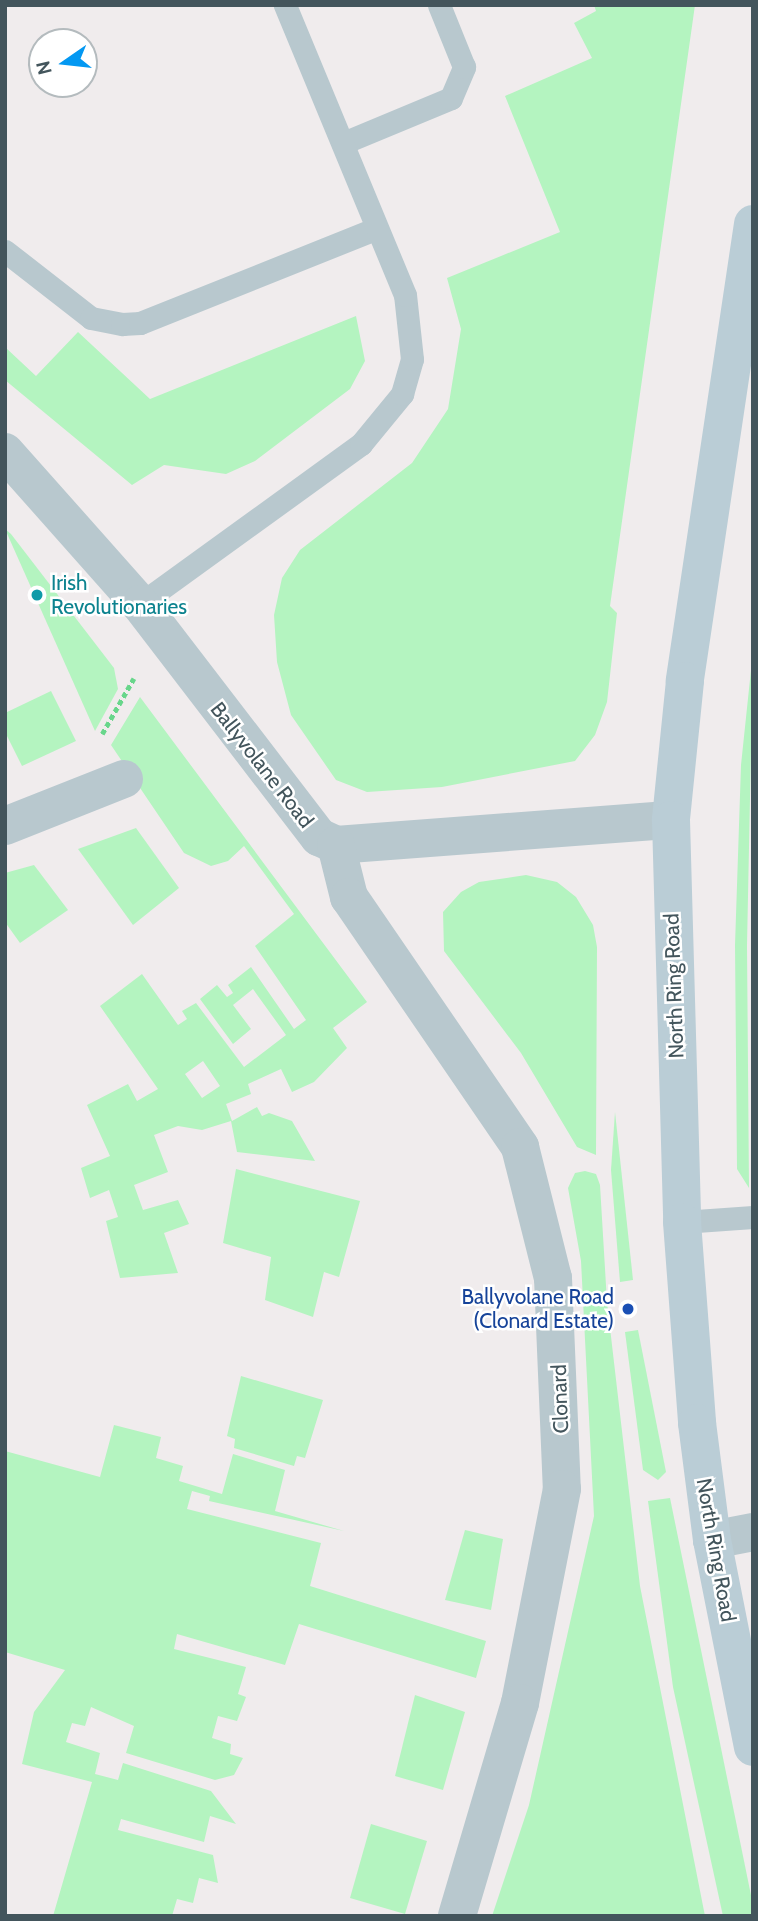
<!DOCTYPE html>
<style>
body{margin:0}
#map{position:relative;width:758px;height:1921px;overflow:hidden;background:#f0eced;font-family:Cabin,sans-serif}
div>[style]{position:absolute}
.green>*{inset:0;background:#b4f4c0}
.path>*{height:4.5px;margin-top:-2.25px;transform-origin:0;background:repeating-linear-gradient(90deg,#68d68b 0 5px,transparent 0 8.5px)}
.lane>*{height:23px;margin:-11.5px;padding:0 11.5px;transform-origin:11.5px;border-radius:11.5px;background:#b8c8ce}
.street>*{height:38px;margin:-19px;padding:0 19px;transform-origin:19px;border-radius:19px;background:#b8c8ce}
.secondary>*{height:38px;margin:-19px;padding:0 19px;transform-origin:19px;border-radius:19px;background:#bacdd6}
.dots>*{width:19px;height:19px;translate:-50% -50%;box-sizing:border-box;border:4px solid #fff;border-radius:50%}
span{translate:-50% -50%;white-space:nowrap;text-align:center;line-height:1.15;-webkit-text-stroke:5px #fff;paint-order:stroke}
.culture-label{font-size:21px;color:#0d838f}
.left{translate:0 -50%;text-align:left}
.street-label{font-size:21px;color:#43555c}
.transit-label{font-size:21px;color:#164399}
.right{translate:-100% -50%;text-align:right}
.frame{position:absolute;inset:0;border:7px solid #43555c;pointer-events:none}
.north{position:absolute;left:28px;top:28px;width:70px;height:70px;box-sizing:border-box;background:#fff;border:2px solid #b4bbbe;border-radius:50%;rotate:256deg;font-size:19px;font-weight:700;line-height:28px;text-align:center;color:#43555c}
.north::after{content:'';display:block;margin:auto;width:24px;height:32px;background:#0398f2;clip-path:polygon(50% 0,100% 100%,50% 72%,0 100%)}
</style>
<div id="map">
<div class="green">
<div style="clip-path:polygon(594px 5px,695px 5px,610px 606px,617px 613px,607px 702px,595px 735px,575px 761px,442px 787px,367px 792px,336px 780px,291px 715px,277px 662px,274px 615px,282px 578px,300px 550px,412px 463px,448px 409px,461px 329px,447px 278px,560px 232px,505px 96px,592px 58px,574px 23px,596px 11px)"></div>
<div style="clip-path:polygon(356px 316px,365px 361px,350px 389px,255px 461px,226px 474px,164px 465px,132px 485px,5px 380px,5px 347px,36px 376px,78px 332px,150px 399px)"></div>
<div style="clip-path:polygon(5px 529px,11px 534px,114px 668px,118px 689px,95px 731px)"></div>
<div style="clip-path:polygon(753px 651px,747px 946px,749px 1188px,737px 1169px,735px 945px,741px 765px)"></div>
<div style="clip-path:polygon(51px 691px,76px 741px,22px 766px,5px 732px,5px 713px)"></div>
<div style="clip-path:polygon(evenodd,140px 697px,367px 1002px,333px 1028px,347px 1048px,314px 1082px,292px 1092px,281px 1069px,248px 1084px,251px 1094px,226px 1104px,232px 1121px,257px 1107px,262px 1116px,269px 1113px,292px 1121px,315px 1161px,237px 1152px,231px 1121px,202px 1130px,178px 1126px,154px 1135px,168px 1172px,134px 1185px,143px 1210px,178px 1200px,189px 1224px,164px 1233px,178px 1273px,120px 1278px,106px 1221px,118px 1217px,109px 1190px,90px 1198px,81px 1168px,110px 1156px,87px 1105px,128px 1084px,137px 1101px,158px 1089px,100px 1006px,142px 974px,178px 1025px,187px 1019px,182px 1011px,196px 1003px,244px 1067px,286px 1035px,253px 989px,233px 1005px,251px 1029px,233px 1044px,200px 999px,217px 985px,227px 997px,233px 993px,228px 985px,251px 967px,294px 1029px,306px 1020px,255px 946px,294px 914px,244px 846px,228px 861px,211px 866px,184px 853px,111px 745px,140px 697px,203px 1061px,220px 1086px,202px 1098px,185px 1074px,203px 1061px)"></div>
<div style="clip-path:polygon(136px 828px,179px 888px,133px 925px,78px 849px)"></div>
<div style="clip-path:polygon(34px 865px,68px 910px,20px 943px,5px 922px,5px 873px)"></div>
<div style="clip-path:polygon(526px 875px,557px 882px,576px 897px,593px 925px,597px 947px,596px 1155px,577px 1147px,521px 1053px,444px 951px,443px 912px,461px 892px,479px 882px)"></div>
<div style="clip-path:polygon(615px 1112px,633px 1280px,620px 1282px,611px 1170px)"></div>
<div style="clip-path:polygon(236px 1169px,360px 1201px,339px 1277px,324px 1272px,313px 1317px,265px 1300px,271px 1257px,223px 1243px)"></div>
<div style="clip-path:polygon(585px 1171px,596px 1174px,600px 1185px,607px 1302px,640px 1586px,705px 1916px,492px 1916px,529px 1805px,594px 1516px,581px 1261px,568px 1188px,575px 1173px)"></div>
<div style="clip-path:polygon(638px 1330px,666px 1472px,658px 1480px,643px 1470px,625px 1332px)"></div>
<div style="clip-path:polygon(241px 1376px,323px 1400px,305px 1458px,297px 1456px,294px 1466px,234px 1448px,235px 1439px,227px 1436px)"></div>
<div style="clip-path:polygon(114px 1425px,161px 1437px,156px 1458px,183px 1466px,179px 1481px,222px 1494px,233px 1454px,285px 1470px,275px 1511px,344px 1531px,209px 1501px,210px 1496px,192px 1491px,187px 1509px,321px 1543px,310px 1586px,486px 1641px,476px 1678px,299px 1624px,285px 1665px,177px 1634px,174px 1649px,246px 1667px,238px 1694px,246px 1697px,237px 1721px,218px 1716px,212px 1738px,231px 1744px,230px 1754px,243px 1758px,234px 1775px,215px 1780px,126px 1753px,134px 1726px,91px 1707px,85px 1726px,72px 1723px,66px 1742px,100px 1753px,95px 1774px,118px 1780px,123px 1763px,211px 1791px,236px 1824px,210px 1816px,204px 1842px,121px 1819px,118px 1830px,213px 1855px,218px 1883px,199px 1878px,193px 1903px,177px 1899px,172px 1916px,53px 1916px,92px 1782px,22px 1764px,34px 1712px,65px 1670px,5px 1652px,5px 1451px,100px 1477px)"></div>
<div style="clip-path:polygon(670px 1498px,753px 1905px,753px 1916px,723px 1916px,673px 1687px,648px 1501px)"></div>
<div style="clip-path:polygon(465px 1530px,503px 1539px,491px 1610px,445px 1600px)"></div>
<div style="clip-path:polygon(415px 1695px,465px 1712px,443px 1790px,395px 1776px)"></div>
<div style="clip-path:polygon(371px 1824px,427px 1841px,405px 1914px,350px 1898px)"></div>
</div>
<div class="path">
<div style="left:102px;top:734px;width:64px;rotate:-60.3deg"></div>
</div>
<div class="lane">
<div style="left:343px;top:143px;width:117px;rotate:-22.6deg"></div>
<div style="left:451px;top:98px;width:34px;rotate:-67deg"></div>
<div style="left:464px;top:67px;width:67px;rotate:-112deg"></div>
<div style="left:5px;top:251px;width:109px;rotate:37.9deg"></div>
<div style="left:91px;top:318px;width:32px;rotate:11deg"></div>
<div style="left:122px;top:324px;width:18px;rotate:-3deg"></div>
<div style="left:140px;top:323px;width:255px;rotate:-21.8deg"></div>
<div style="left:140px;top:604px;width:273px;rotate:-35.9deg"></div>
<div style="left:361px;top:444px;width:65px;rotate:-50.6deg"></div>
<div style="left:402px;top:394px;width:36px;rotate:-74deg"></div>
<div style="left:412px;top:359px;width:64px;rotate:-96.2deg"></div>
<div style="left:405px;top:295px;width:314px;rotate:-112.5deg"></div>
<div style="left:682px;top:1222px;width:71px;rotate:-4deg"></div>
</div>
<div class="street">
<div style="left:5px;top:452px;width:203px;rotate:48.4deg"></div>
<div style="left:140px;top:604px;width:294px;rotate:52.5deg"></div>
<div style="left:319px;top:837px;width:19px;rotate:25deg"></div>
<div style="left:336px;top:845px;width:336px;rotate:-4.3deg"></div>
<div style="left:5px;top:826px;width:128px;rotate:-21.6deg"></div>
<div style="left:336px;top:845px;width:54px;rotate:76deg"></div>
<div style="left:349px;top:897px;width:303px;rotate:55.6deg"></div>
<div style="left:520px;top:1147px;width:135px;rotate:75.9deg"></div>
<div style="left:553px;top:1278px;width:211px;rotate:87.6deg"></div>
<div style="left:562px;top:1489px;width:218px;rotate:101.1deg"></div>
<div style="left:520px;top:1703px;width:222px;rotate:106.5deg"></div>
<div style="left:712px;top:1540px;width:42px;rotate:-11deg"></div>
</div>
<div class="secondary">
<div style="left:753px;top:224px;width:462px;rotate:98.5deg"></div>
<div style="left:685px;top:681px;width:140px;rotate:95.8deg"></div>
<div style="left:671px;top:820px;width:402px;rotate:88.4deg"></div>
<div style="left:682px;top:1222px;width:202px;rotate:85.7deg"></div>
<div style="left:697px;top:1423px;width:118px;rotate:82.7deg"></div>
<div style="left:712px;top:1540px;width:211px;rotate:78.8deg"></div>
</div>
<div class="dots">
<div style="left:37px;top:595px;background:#0f9aa8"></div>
<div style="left:628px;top:1309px;background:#1a4fb4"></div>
</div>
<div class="culture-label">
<span class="left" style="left:51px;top:595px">Irish<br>Revolutionaries</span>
</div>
<div class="street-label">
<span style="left:262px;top:765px;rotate:52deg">Ballyvolane Road</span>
<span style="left:674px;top:986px;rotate:-92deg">North Ring Road</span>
<span style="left:560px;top:1399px;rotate:-92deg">Clonard</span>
<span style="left:716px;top:1550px;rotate:80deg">North Ring Road</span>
</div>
<div class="transit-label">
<span class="right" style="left:614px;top:1309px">Ballyvolane Road<br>(Clonard Estate)</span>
</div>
<div class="frame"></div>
<div class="north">N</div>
</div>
